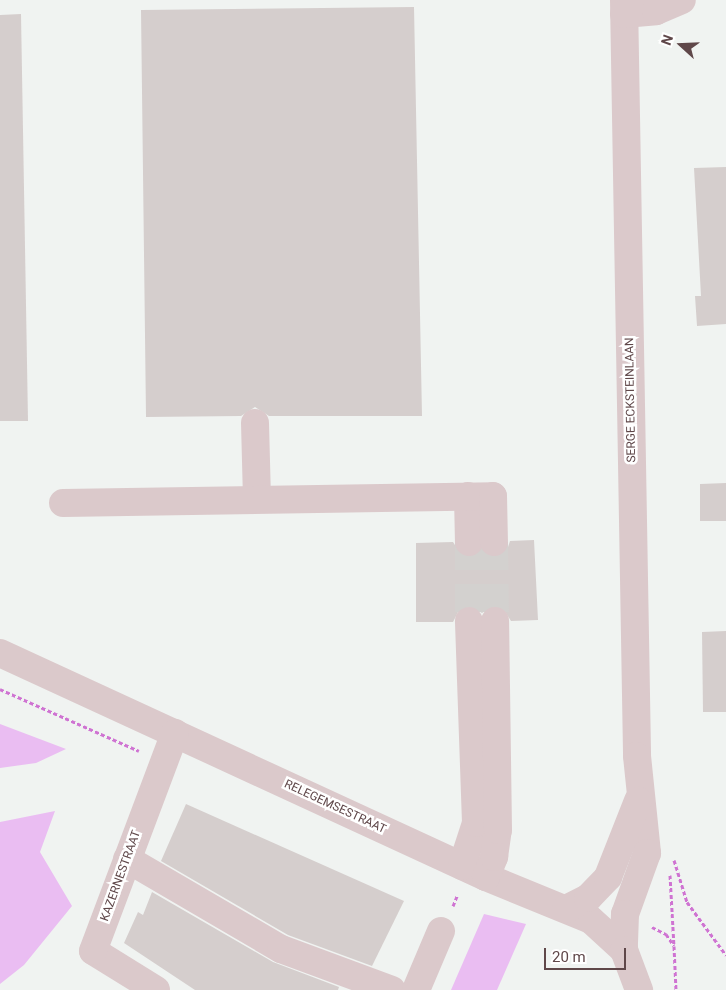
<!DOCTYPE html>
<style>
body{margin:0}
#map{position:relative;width:726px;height:990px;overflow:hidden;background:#f0f3f1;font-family:Roboto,sans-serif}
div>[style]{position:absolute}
.green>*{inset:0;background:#eabdf2}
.building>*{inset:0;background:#d5cecd}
.minor-tunnel>*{height:28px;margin-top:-14px;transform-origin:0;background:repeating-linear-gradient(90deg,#d3d1cf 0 28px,transparent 0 42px)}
.path>*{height:3px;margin-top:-1.5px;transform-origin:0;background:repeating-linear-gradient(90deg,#cf73d2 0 4px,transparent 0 6.5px)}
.minor>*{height:28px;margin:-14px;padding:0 14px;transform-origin:14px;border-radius:14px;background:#dbc9cb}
span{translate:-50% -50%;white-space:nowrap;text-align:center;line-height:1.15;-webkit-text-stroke:5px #fff;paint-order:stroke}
.street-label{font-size:12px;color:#5f4749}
.north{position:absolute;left:656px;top:20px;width:50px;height:50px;-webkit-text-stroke:4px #fff;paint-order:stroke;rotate:290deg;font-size:14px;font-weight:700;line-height:20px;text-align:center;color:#5f4749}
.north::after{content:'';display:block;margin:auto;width:18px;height:22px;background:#5f4749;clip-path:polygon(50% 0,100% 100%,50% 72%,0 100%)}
.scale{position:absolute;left:544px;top:948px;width:82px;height:22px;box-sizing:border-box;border:2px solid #5f4749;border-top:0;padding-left:6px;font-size:15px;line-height:18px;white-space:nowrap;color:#5f4749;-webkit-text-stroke:4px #fff;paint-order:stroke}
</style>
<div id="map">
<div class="green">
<div style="clip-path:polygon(0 724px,66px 749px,36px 763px,0 768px)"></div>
<div style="clip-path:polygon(55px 811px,40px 852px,72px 906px,24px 965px,0 984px,0 822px)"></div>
<div style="clip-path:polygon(484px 914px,526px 924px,497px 990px,451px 990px)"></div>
</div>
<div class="building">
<div style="clip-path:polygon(414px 7px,422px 416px,269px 416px,255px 407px,241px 416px,146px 417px,141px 10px)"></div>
<div style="clip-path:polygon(21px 14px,28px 421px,0 421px,0 15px)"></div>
<div style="clip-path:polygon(726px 167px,726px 324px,697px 326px,695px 296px,701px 296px,694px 168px)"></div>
<div style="clip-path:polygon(726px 483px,726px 521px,700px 521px,700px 484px)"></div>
<div style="clip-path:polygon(534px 540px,538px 620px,511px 621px,502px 607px,494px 605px,482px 613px,469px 605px,460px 608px,453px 622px,416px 622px,416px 543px,453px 542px,462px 556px,470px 558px,481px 551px,495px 558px,507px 550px,510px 541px)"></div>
<div style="clip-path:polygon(726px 631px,726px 712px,703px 712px,702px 632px)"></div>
<div style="clip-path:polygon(186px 804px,404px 901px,372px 966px,288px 935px,161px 861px)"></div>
<div style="clip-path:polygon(152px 892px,273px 962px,339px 987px,338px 990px,195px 990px,124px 943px,138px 912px,143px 915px)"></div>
</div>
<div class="minor-tunnel">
<div style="left:469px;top:542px;width:79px;rotate:90deg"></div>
<div style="left:494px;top:542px;width:79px;rotate:89.3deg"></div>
</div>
<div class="path">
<div style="left:0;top:689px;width:152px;rotate:24deg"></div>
<div style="left:674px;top:860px;width:44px;rotate:72.8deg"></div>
<div style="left:687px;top:902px;width:66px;rotate:53.7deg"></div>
<div style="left:670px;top:875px;width:71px;rotate:86.8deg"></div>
<div style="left:453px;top:906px;width:11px;rotate:-68deg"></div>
<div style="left:652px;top:927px;width:16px;rotate:27deg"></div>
<div style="left:666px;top:934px;width:14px;rotate:56deg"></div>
<div style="left:674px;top:946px;width:44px;rotate:87.4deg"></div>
</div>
<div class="minor">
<div style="left:624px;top:0;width:756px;rotate:89.01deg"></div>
<div style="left:637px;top:756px;width:98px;rotate:84.1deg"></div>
<div style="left:647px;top:853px;width:65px;rotate:109.8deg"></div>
<div style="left:625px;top:914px;width:36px;rotate:92deg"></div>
<div style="left:624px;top:14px;width:32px;rotate:-5deg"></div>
<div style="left:656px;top:11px;width:28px;rotate:-23deg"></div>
<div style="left:255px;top:423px;width:76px;rotate:88.5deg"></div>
<div style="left:468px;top:496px;width:46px;rotate:88.8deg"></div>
<div style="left:63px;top:503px;width:430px;rotate:-0.9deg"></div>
<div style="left:493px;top:496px;width:46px;rotate:88.8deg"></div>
<div style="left:0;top:653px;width:535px;rotate:24.75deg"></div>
<div style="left:486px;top:877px;width:113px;rotate:22.3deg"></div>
<div style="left:591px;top:920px;width:45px;rotate:42.3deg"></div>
<div style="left:624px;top:950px;width:43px;rotate:69.4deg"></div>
<div style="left:127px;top:859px;width:178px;rotate:30.3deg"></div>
<div style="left:281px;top:949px;width:118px;rotate:20.3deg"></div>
<div style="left:462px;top:866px;width:45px;rotate:-72deg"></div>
<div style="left:476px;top:823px;width:202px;rotate:-92deg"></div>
<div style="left:486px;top:877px;width:22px;rotate:-68deg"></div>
<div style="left:494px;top:857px;width:27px;rotate:-82deg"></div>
<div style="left:498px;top:830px;width:209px;rotate:-90.8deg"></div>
<div style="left:566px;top:909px;width:25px;rotate:-27deg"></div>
<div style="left:588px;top:898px;width:29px;rotate:-46deg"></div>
<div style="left:608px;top:877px;width:82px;rotate:-68.5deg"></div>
<div style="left:156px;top:990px;width:74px;rotate:-148.2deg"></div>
<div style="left:93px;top:951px;width:233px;rotate:-69.4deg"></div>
<div style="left:416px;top:990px;width:64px;rotate:-67deg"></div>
</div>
<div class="street-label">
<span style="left:631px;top:400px;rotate:-91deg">SERGE ECKSTEINLAAN</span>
<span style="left:335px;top:807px;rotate:25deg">RELEGEMSESTRAAT</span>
<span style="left:121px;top:876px;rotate:-70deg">KAZERNESTRAAT</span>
</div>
<div class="north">N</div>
<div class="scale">20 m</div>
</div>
